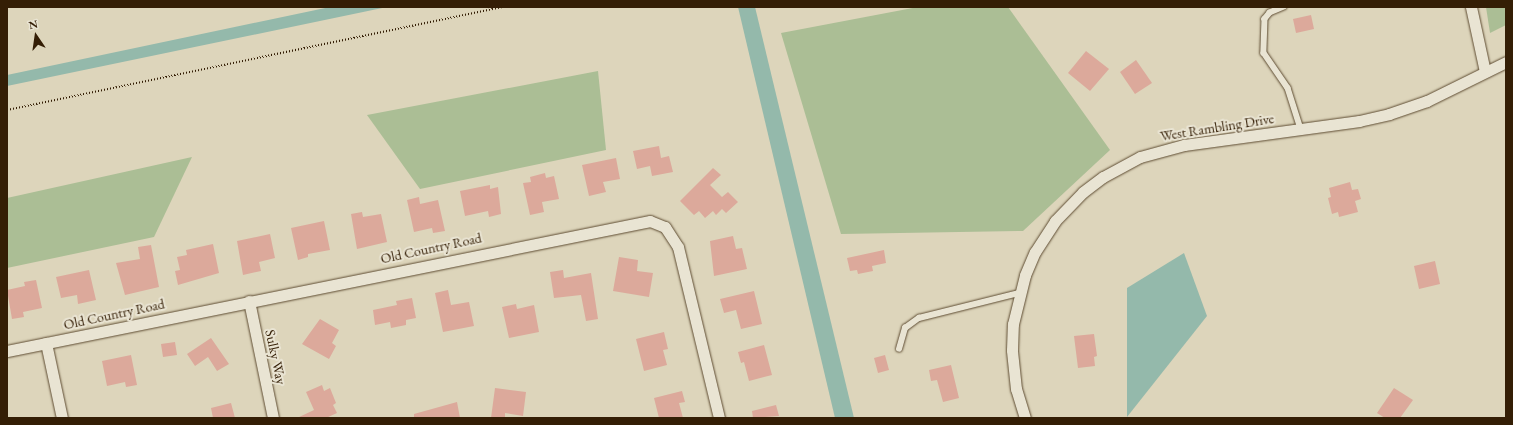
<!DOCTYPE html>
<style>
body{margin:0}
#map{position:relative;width:1513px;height:425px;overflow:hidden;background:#ddd5bb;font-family:"EB Garamond",serif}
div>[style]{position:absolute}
.green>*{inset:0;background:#abbe95}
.water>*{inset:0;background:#94b9ab}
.building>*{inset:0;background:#dca99b}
.path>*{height:2px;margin-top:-1px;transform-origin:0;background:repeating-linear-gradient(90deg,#341e05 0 1px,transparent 0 3px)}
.roads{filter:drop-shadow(0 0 1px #5e4c32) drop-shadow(0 0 1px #5e4c32)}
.service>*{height:5.5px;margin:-2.75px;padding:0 2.75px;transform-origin:2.75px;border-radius:2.75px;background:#e9e4d3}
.minor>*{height:11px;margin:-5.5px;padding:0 5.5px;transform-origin:5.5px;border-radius:5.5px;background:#e9e4d3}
span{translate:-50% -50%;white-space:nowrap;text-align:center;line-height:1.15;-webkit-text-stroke:4px #e9e4d3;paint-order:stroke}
.street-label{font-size:14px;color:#341e05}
.frame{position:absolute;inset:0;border:8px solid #341e05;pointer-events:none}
.north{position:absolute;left:16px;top:16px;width:40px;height:40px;-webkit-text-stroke:3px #e9e4d3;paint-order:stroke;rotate:347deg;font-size:11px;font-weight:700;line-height:16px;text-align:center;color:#341e05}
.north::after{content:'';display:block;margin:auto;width:14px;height:18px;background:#341e05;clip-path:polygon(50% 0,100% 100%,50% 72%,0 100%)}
</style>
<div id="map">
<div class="green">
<div style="clip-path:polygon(918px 7px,1008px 7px,1110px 150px,1023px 231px,841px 234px,781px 33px)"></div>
<div style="clip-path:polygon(1486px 7px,1506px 7px,1506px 25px,1490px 33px)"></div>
<div style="clip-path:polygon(598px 71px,606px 150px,420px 189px,367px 115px)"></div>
<div style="clip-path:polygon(192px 157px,154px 237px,7px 268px,7px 198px)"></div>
</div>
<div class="water">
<div style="clip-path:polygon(330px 7px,387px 7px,7px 86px,7px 75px)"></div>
<div style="clip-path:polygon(738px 7px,755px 7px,854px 418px,835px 418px)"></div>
<div style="clip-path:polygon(1184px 253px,1207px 316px,1127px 417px,1127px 288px)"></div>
</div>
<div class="building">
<div style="clip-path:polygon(1311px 15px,1314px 29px,1296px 33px,1293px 19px)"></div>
<div style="clip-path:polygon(1086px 51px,1109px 69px,1090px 91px,1068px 73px)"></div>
<div style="clip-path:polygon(1136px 60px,1152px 83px,1135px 94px,1120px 72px)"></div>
<div style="clip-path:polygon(659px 146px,661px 158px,669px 156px,673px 172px,652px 176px,650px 166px,637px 169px,633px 151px)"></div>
<div style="clip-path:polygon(616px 158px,620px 179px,603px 182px,606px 192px,589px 196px,582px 165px)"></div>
<div style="clip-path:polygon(713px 168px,721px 175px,710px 185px,722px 197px,728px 192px,738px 202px,726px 213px,722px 209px,716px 215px,713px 211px,705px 218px,699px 211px,694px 215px,680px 201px)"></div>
<div style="clip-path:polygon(545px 173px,546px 178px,554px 176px,559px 199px,542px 202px,544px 212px,530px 215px,523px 183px,531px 182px,530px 177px)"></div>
<div style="clip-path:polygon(1350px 182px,1352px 190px,1358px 189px,1361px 199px,1355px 201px,1358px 212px,1339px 217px,1338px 212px,1332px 214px,1328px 198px,1331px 197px,1329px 188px)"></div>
<div style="clip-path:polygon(490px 185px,490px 189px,498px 187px,501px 214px,489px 217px,488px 211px,465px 216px,460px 191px)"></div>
<div style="clip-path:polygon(419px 197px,420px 204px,438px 200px,445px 231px,433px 233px,432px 228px,414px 232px,407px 200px)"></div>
<div style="clip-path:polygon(362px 212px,363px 217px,381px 214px,387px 242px,357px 249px,351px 214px)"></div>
<div style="clip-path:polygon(324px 221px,330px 250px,308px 254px,308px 257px,298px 260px,291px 228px)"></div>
<div style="clip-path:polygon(270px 234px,275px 258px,259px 262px,261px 271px,243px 275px,237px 241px)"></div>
<div style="clip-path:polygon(733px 236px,736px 249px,742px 248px,747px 269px,714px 276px,710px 241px)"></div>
<div style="clip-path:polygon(213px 244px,219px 273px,178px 285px,175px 271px,180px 270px,177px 257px,187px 255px,186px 250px)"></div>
<div style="clip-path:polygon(151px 245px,159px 287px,125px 295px,116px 263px,140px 259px,138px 247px)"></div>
<div style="clip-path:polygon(884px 250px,886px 263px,872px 266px,873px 271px,858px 274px,857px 270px,850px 271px,847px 258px)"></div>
<div style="clip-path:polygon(619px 257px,638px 260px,637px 271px,653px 273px,649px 297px,613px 291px)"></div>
<div style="clip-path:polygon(1435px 261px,1440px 284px,1419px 289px,1414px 266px)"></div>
<div style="clip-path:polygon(89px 270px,96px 300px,78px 304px,77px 295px,61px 298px,56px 277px)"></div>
<div style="clip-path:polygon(563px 270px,564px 278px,591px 273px,598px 319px,586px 321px,581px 295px,554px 298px,550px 272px)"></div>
<div style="clip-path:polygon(36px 280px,42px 308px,23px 312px,24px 317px,12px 319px,7px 290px,25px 286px,24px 282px)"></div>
<div style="clip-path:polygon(448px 290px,451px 305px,469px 302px,474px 326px,443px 332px,435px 293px)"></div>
<div style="clip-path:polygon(754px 291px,762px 324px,741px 329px,736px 310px,724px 313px,720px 299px)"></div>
<div style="clip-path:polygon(412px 298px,416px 318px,406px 320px,406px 325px,391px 328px,390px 322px,375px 325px,373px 310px,397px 305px,396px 301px)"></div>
<div style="clip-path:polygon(516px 304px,517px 309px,534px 305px,539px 332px,509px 338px,502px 307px)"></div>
<div style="clip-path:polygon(320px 319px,339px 330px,332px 343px,336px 346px,329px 359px,302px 344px)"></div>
<div style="clip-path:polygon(664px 332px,668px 349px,663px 350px,667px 365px,644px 371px,636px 339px)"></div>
<div style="clip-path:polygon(1094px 334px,1097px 356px,1094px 357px,1095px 366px,1078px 368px,1074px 336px)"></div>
<div style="clip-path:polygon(211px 338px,229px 364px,217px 371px,208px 357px,195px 366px,187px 354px)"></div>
<div style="clip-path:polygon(175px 342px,177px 355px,163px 357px,161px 344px)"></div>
<div style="clip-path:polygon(764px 345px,772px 375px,749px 381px,744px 362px,741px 363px,738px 352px)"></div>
<div style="clip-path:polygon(131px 355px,137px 385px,126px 387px,125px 382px,107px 386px,102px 361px)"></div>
<div style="clip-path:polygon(885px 355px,889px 370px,878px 373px,874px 358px)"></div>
<div style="clip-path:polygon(951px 365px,959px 398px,943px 402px,937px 380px,931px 381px,929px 370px)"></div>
<div style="clip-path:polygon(322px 385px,324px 391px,330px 388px,336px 403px,333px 405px,337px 413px,326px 418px,297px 418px,314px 410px,306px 392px)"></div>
<div style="clip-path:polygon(495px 388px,526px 392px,523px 416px,505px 413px,505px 418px,491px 418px)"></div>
<div style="clip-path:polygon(1394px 388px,1413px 400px,1400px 418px,1385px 418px,1377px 413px)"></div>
<div style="clip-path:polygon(682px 391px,685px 402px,679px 403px,683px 418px,659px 418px,654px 398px)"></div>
<div style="clip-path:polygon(457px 402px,460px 418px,414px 418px,414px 414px)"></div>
<div style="clip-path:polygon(231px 403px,235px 418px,213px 418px,211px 408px)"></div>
<div style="clip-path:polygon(776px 405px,779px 416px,753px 418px,752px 411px)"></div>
</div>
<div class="path">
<div style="left:7px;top:110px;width:506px;rotate:-11.75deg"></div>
</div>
<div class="roads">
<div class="service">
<div style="left:1284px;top:7px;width:15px;rotate:157deg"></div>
<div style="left:1270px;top:13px;width:8px;rotate:130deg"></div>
<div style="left:1265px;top:19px;width:34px;rotate:92deg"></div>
<div style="left:1264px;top:53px;width:42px;rotate:55.6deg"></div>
<div style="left:1288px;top:88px;width:43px;rotate:72.4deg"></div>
<div style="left:899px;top:349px;width:22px;rotate:-74deg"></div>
<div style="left:905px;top:328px;width:17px;rotate:-36deg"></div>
<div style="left:919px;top:318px;width:103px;rotate:-14deg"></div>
</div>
<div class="minor">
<div style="left:1471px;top:7px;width:66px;rotate:77.8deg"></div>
<div style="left:249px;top:301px;width:119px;rotate:78.4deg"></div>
<div style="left:46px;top:343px;width:77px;rotate:78deg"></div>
<div style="left:7px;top:351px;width:656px;rotate:-11.43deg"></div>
<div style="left:650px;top:221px;width:16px;rotate:22deg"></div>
<div style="left:665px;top:227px;width:24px;rotate:57deg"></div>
<div style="left:678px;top:247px;width:176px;rotate:76.5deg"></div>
<div style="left:1025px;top:418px;width:30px;rotate:-107deg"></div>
<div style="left:1016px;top:389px;width:39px;rotate:-96deg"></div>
<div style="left:1012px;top:350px;width:26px;rotate:-88deg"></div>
<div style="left:1013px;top:324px;width:50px;rotate:-76.2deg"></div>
<div style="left:1025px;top:275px;width:25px;rotate:-67deg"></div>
<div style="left:1035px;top:252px;width:37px;rotate:-57deg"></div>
<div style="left:1055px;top:221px;width:40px;rotate:-46deg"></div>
<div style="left:1083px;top:192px;width:25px;rotate:-37deg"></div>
<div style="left:1103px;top:177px;width:42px;rotate:-28.4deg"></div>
<div style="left:1140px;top:157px;width:46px;rotate:-15.3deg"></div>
<div style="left:1184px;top:145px;width:177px;rotate:-7.8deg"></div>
<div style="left:1359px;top:121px;width:31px;rotate:-13deg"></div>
<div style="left:1389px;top:114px;width:40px;rotate:-18.9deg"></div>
<div style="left:1427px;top:101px;width:88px;rotate:-26.3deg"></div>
</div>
</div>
<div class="street-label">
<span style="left:1217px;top:127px;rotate:-9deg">West Rambling Drive</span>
<span style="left:431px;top:248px;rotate:-12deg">Old Country Road</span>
<span style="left:114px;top:314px;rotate:-12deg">Old Country Road</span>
<span style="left:276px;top:357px;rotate:78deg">Sulky Way</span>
</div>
<div class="frame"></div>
<div class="north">N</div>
</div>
